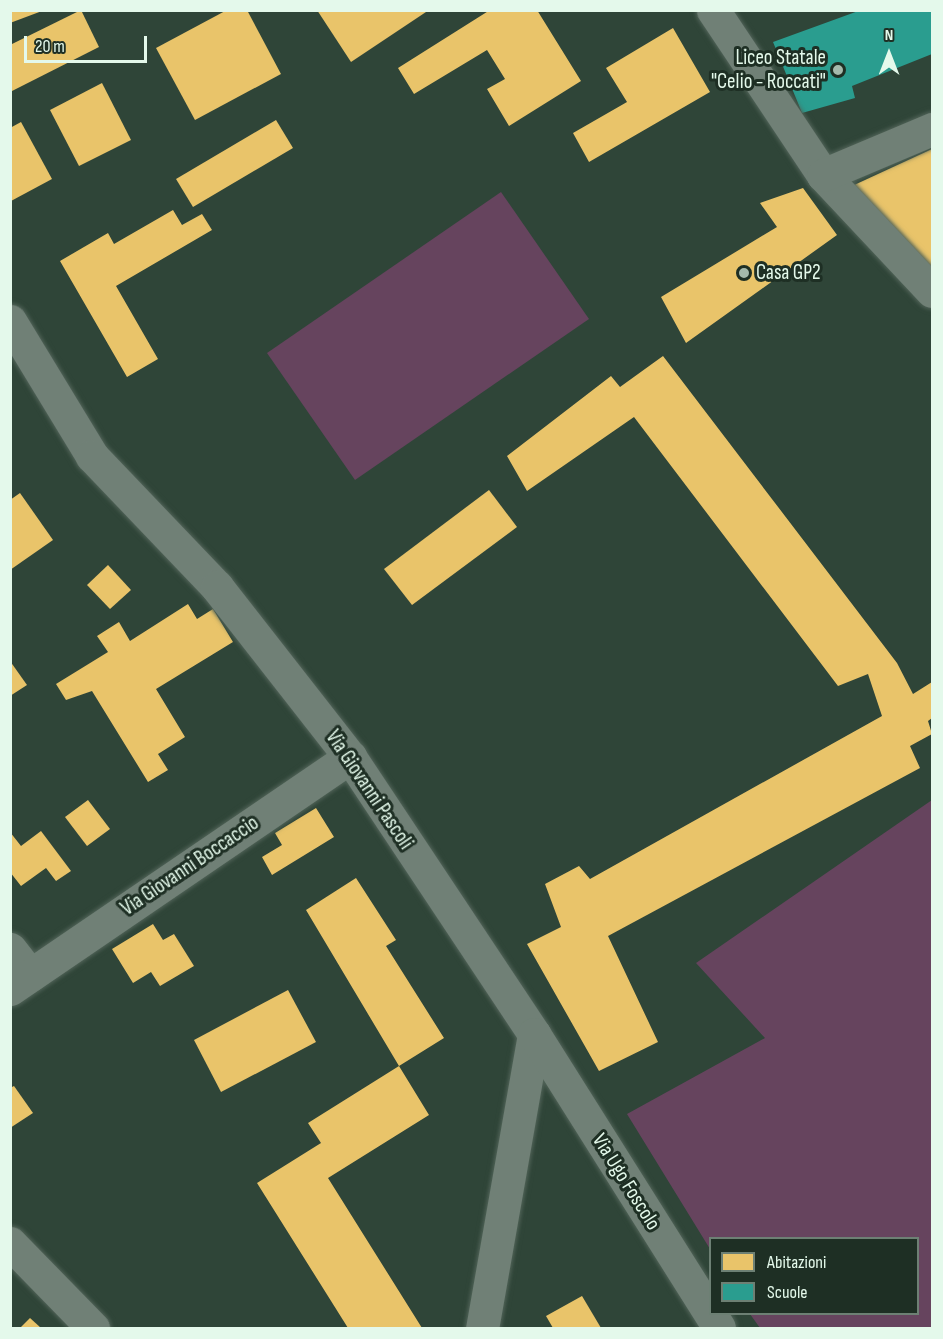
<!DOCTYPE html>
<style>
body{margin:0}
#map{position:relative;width:943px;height:1339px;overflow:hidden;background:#2f4538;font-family:"Sofia Sans Condensed",sans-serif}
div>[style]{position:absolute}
.green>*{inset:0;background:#66445e}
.homes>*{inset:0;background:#e9c46a}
.schools>*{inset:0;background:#2a9d8f}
.roads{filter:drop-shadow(0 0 2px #516358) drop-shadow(0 0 2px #516358)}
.minor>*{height:33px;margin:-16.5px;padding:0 16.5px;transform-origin:16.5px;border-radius:16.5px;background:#708076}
.dots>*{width:16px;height:16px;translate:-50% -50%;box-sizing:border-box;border:3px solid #1e2f24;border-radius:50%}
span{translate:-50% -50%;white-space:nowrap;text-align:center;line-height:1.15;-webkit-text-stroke:6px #1e2f24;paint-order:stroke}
.poi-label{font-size:21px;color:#e4f9eb}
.right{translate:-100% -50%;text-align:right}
.left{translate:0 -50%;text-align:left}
.street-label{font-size:21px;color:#e4f9eb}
.frame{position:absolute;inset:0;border:12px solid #e4f9eb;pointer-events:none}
.legend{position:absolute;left:709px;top:1237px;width:210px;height:78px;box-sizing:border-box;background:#1e2f24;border:2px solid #6d8074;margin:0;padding:8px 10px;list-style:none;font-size:18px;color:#e4f9eb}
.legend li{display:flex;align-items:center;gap:12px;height:30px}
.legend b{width:30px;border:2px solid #6d8074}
.north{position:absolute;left:859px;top:24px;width:60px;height:60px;-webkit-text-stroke:4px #1e2f24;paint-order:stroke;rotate:0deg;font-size:16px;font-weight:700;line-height:24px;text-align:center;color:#e4f9eb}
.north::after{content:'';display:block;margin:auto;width:21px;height:27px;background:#e4f9eb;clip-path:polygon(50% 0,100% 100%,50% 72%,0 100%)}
.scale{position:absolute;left:24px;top:36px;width:123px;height:27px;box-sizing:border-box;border:3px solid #e4f9eb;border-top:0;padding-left:8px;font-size:18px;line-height:21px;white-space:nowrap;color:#e4f9eb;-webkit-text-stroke:4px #1e2f24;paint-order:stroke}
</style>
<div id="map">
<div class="green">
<div style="clip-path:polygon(501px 192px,589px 319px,355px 480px,267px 353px)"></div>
<div style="clip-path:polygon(932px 800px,932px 1328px,760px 1328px,750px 1314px,918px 1314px,918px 1238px,710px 1238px,710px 1249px,627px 1114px,765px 1038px,696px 963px)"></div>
</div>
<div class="homes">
<div style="clip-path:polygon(10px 10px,42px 10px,42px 11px,10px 23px)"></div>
<div style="clip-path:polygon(81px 10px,99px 47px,12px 91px,10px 45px)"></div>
<div style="clip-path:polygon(227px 10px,247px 10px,281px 74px,195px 120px,156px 48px)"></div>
<div style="clip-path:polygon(317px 10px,429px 10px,351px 62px)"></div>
<div style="clip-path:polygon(490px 10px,537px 10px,581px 81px,509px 126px,487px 89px,505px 79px,487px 50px,414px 94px,398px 68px)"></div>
<div style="clip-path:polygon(673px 28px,710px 92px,589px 162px,573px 133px,627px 102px,606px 68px)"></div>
<div style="clip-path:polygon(102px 83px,131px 140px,79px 166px,50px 110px)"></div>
<div style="clip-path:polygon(276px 120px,293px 148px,193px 207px,176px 179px)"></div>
<div style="clip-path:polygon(21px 122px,52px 179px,11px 201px,10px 128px)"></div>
<div style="clip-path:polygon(932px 149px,932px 270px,852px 186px)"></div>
<div style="clip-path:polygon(803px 188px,837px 235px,686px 343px,661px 297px,777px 227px,760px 203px)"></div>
<div style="clip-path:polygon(173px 210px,182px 225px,202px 214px,212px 230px,116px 286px,158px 359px,127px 377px,60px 261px,108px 233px,114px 244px)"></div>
<div style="clip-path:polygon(663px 356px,897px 663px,913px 694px,932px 682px,932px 718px,928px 721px,932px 734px,910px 746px,920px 768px,608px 936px,658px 1042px,599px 1071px,527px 944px,561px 927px,545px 884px,579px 866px,590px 879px,882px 716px,868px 674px,838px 686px,634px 417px,527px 491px,507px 456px,611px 376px,620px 387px)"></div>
<div style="clip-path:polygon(489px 490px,517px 527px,412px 605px,384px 569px)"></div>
<div style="clip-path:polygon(20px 493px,53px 540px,10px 570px,10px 500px)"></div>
<div style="clip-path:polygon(108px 565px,131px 590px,110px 609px,87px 585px)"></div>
<div style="clip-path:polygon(188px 604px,197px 619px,213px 609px,233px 642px,156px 689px,185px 737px,158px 754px,168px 770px,148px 782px,92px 691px,66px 700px,56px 684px,108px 652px,97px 636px,119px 622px,130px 641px)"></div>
<div style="clip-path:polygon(10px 661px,27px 685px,10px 696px)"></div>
<div style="clip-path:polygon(88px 800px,110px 829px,87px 846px,65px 817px)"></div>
<div style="clip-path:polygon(316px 808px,334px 837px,272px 875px,262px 857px,282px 845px,275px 833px)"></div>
<div style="clip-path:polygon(41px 831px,71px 871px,56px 881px,46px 868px,21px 886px,10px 872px,10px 832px,21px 846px)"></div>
<div style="clip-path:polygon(356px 878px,396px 940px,386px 946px,444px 1038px,399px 1066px,306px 910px)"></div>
<div style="clip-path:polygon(153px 924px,163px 940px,174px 934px,194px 966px,160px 986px,151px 972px,133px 983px,112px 949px)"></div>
<div style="clip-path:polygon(288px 990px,316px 1042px,221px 1092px,194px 1040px)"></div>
<div style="clip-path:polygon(399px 1066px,429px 1115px,328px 1178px,422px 1328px,348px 1328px,257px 1183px,321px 1143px,308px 1123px)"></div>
<div style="clip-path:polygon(14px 1086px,33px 1113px,10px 1128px,10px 1088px)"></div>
<div style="clip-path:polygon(582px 1296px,601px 1328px,553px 1328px,546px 1316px)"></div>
<div style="clip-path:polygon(30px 1318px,41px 1328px,20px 1328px)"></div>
</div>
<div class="schools">
<div style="clip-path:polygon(861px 10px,932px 10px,932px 54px,852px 86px,855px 98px,802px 113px,773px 42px)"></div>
</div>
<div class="roads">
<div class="minor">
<div style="left:713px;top:10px;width:198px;rotate:56.3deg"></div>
<div style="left:823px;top:175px;width:159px;rotate:46.8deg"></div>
<div style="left:823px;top:175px;width:118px;rotate:-22.9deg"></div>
<div style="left:10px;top:321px;width:158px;rotate:58.7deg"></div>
<div style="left:92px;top:456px;width:181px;rotate:46.3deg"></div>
<div style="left:217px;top:587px;width:216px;rotate:52deg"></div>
<div style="left:350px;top:757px;width:333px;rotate:56.4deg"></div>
<div style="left:534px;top:1034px;width:299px;rotate:100deg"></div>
<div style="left:10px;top:949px;width:33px;rotate:52deg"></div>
<div style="left:10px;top:989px;width:412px;rotate:-34.3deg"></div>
<div style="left:534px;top:1034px;width:347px;rotate:57.8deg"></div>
<div style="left:10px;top:1243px;width:119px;rotate:45.7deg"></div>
</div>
</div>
<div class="dots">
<div style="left:838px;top:70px;background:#a5baac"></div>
<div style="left:744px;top:273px;background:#a5baac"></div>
</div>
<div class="poi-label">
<span class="right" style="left:826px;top:70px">Liceo Statale<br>"Celio - Roccati"</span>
<span class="left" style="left:756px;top:273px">Casa GP2</span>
</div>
<div class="street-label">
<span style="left:369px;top:790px;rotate:56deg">Via Giovanni Pascoli</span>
<span style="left:190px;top:866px;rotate:-34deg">Via Giovanni Boccaccio</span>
<span style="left:626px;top:1182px;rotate:58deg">Via Ugo Foscolo</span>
</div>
<div class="frame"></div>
<ul class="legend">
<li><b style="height:16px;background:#e9c46a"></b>Abitazioni</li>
<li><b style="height:16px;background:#2a9d8f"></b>Scuole</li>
</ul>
<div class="north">N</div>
<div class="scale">20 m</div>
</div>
